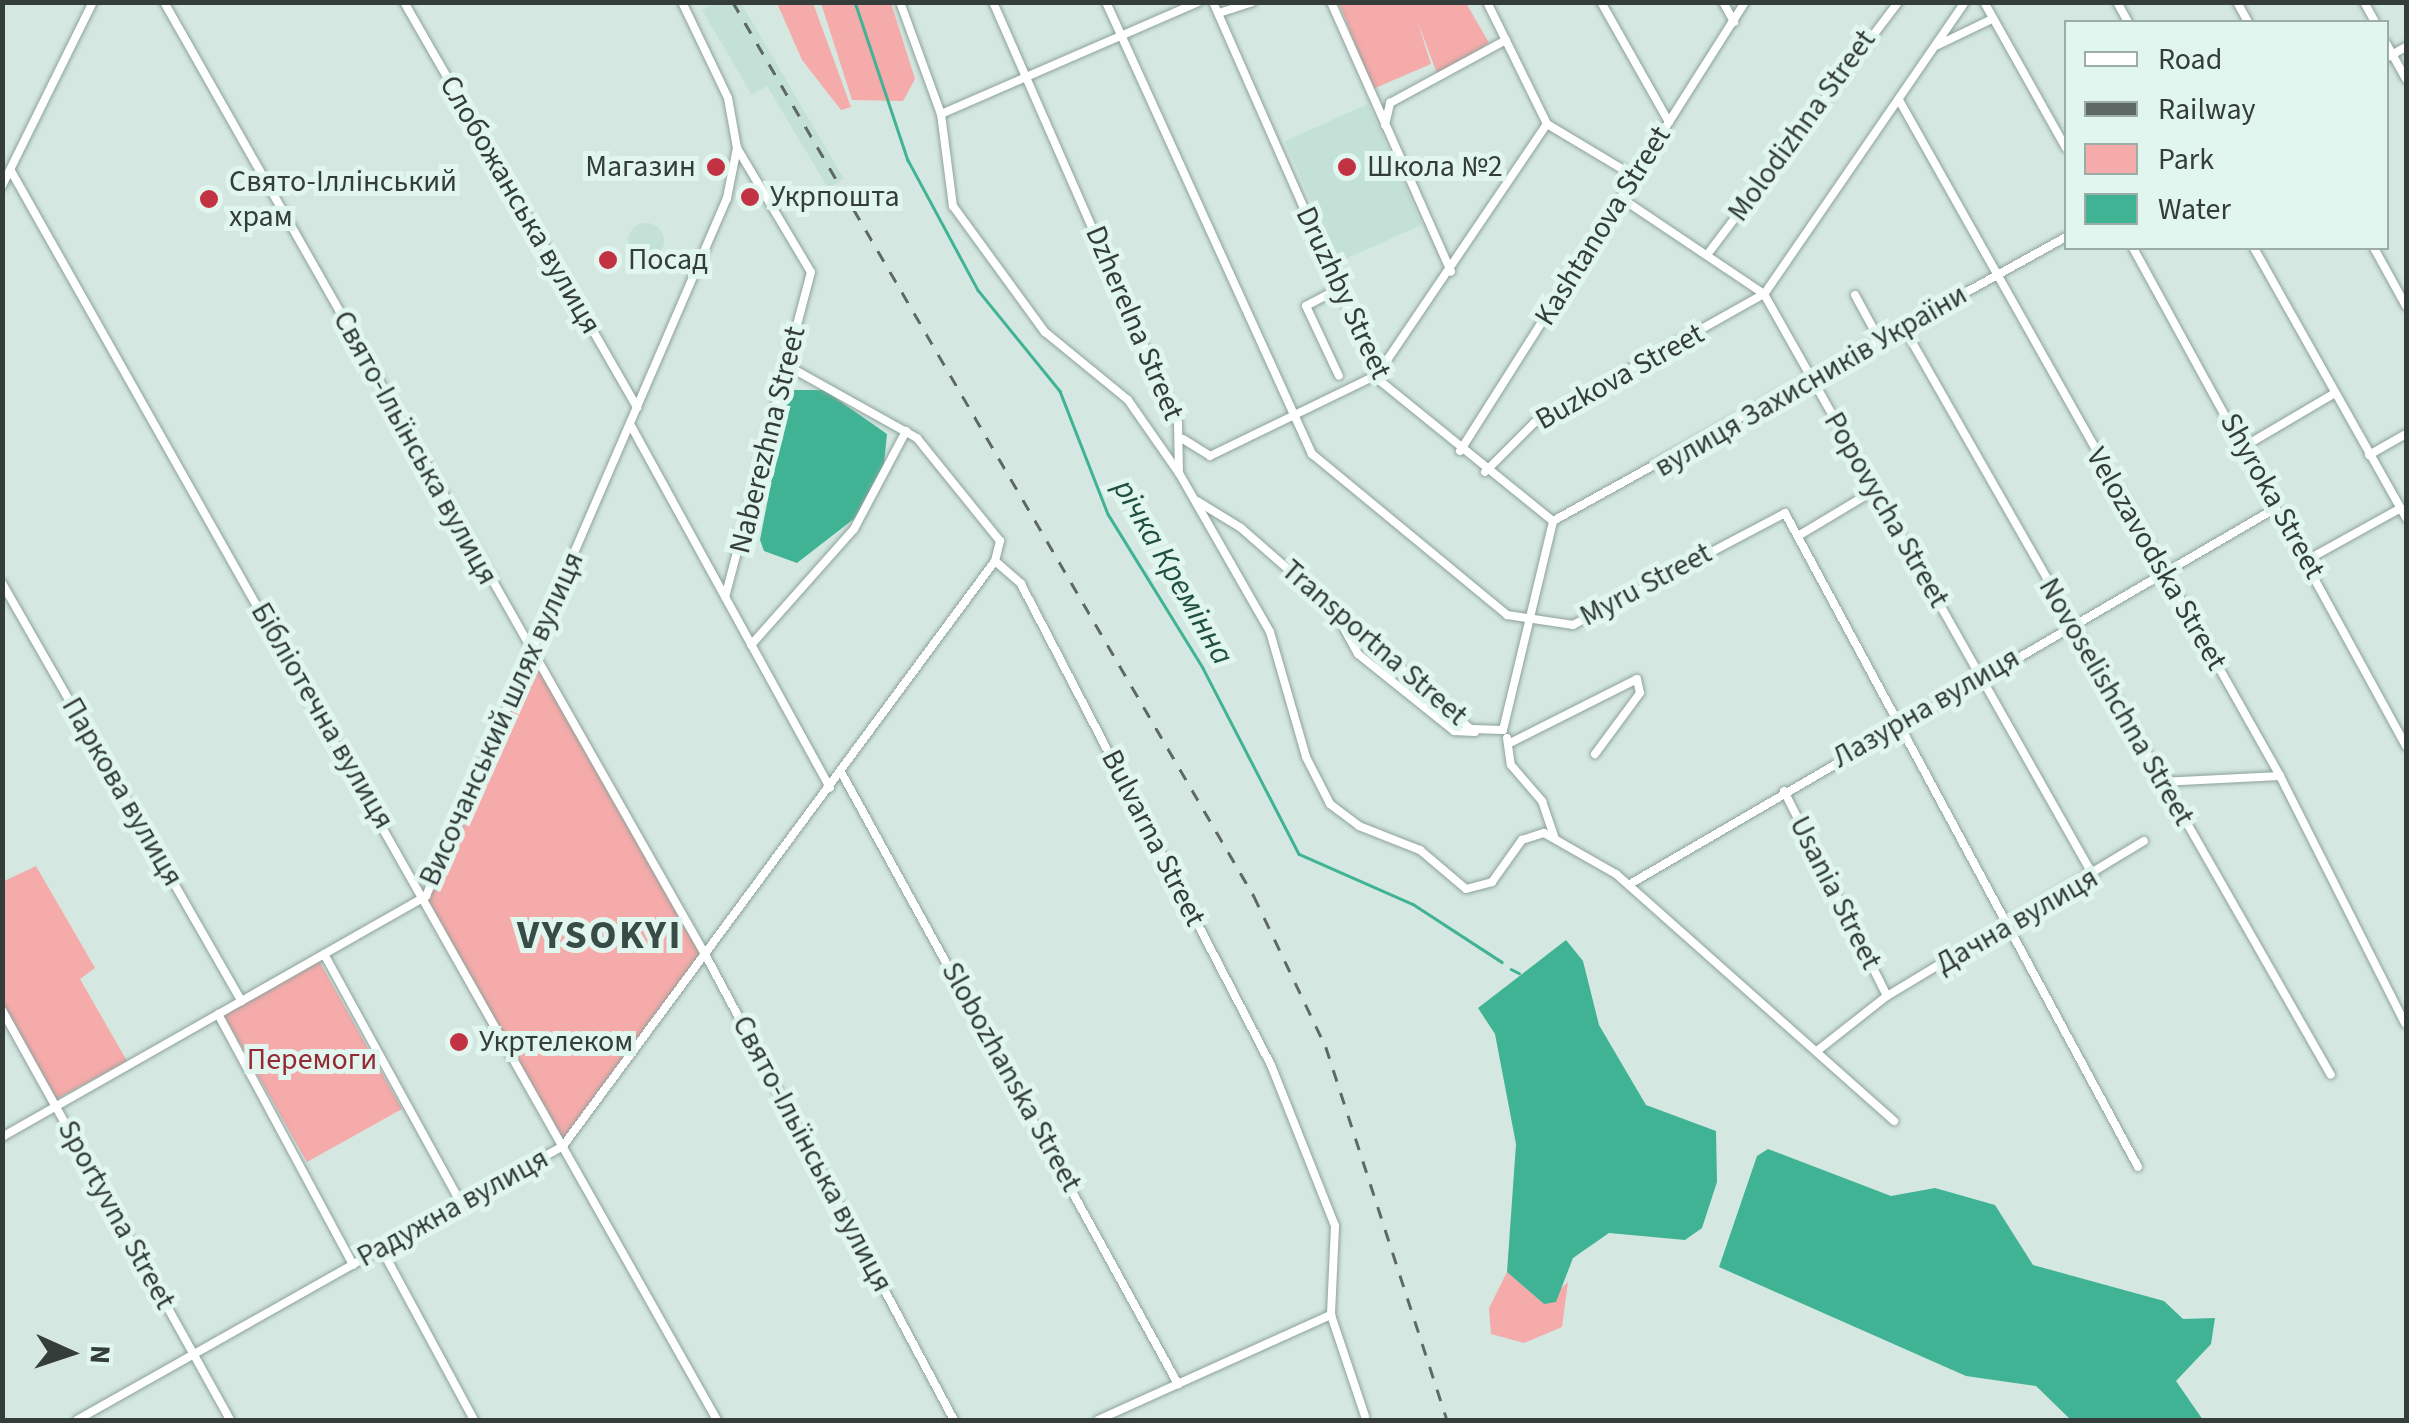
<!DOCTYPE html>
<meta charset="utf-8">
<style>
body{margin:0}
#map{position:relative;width:2409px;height:1423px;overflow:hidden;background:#d4e8e1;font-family:"Source Sans 3",sans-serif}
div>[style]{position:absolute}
.built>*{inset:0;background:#c3e1d6}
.round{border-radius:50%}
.green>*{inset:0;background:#f5abaa}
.water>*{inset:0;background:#40b395}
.stream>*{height:2.5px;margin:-1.25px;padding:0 1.25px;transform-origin:1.25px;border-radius:1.25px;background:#40b395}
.roads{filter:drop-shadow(0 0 2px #8ea29b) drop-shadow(0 0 2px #8ea29b)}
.minor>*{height:8px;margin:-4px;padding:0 4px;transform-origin:4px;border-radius:4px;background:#fff}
.rail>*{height:2.5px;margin-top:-1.25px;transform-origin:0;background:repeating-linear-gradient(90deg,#5e6965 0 12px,transparent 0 24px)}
.dots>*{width:28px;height:28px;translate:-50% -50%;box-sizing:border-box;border:5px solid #e1f6ee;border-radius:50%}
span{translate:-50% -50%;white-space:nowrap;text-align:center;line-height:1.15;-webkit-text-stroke:10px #e1f6ee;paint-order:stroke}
.street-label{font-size:30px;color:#343d3a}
.poi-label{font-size:30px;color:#343d3a}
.right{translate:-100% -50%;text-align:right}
.left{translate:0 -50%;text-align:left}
.park-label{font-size:30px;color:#952933}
.water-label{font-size:32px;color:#1f4f42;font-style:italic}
.district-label{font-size:40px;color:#394b45;font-weight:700;letter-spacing:2.5px}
.frame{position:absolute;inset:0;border:5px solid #343d3a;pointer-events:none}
.legend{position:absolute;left:2064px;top:20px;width:325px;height:230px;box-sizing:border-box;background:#e1f6ee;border:2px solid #9caca6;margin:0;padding:12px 18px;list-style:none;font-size:30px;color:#343d3a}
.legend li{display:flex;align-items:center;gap:20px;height:50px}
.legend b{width:50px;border:2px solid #9caca6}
.north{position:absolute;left:20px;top:1303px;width:100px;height:100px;-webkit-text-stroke:8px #e1f6ee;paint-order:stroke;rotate:93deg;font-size:28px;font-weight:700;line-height:40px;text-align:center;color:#343d3a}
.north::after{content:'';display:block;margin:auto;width:35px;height:45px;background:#343d3a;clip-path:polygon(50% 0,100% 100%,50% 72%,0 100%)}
</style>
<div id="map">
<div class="built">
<div style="clip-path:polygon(714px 3px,741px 3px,844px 179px,828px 188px,767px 86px,752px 95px,702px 10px)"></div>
<div style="clip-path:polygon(1368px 104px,1422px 225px,1338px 262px,1285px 141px)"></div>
<div class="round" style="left:628px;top:223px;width:36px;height:36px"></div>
</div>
<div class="green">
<div style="clip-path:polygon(777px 3px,813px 3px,851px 107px,841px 110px,802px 60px)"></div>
<div style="clip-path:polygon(821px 3px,891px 3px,915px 79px,903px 101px,852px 100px)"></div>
<div style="clip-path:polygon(1339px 3px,1466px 3px,1489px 43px,1438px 76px,1417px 20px,1431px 64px,1373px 89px)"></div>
<div style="clip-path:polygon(531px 654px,706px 956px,563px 1146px,426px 896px)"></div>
<div style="clip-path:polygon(36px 866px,95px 968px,80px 979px,127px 1061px,55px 1100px,3px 1003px,2px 882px)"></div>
<div style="clip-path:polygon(318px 959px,402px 1109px,307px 1162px,222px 1012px)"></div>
<div style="clip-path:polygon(1507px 1272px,1544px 1304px,1568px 1282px,1562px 1327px,1524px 1343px,1491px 1334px,1489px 1308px)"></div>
</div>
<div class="water">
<div style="clip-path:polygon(789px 390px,824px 390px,887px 434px,884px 464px,855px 518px,797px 563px,764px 551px,760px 540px)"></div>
<div style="clip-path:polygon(1566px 940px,1583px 961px,1599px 1025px,1646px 1105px,1716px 1131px,1717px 1182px,1702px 1228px,1685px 1240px,1609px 1233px,1573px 1258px,1556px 1302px,1544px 1304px,1507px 1272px,1516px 1144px,1495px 1034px,1478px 1008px)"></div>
<div style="clip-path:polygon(1768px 1149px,1891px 1196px,1935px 1188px,1995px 1205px,2033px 1265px,2164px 1301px,2183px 1319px,2215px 1318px,2211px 1344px,2176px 1381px,2203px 1420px,2071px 1420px,2036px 1386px,1966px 1376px,1719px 1267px,1757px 1156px)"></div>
</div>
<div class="stream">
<div style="left:855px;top:2px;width:167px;rotate:71.5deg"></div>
<div style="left:908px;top:160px;width:148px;rotate:61.7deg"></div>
<div style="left:978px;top:290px;width:130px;rotate:50.9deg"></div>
<div style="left:1060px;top:391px;width:132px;rotate:68.7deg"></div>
<div style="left:1108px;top:514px;width:181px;rotate:58.3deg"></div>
<div style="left:1203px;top:668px;width:209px;rotate:62.7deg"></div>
<div style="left:1299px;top:854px;width:124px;rotate:23.7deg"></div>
<div style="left:1413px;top:904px;width:106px;rotate:33.1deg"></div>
<div style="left:1511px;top:969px;width:9px;rotate:27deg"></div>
</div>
<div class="roads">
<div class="minor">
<div style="left:164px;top:2px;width:1097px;rotate:60.4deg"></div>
<div style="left:706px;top:956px;width:526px;rotate:61.88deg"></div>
<div style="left:404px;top:2px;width:468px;rotate:60.1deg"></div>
<div style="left:682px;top:2px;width:106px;rotate:64.4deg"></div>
<div style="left:728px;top:98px;width:51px;rotate:79.8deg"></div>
<div style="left:737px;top:148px;width:144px;rotate:59.2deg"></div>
<div style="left:811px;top:272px;width:336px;rotate:104.8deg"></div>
<div style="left:900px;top:2px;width:119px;rotate:69.9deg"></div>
<div style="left:941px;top:114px;width:93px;rotate:82.6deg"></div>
<div style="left:953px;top:206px;width:156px;rotate:53.9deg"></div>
<div style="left:1045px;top:332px;width:107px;rotate:39.3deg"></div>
<div style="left:1128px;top:400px;width:89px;rotate:55.1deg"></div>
<div style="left:1179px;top:473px;width:183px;rotate:60.2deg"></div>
<div style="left:1270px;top:632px;width:130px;rotate:73.9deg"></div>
<div style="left:1306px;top:757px;width:53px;rotate:62.9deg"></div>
<div style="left:1330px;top:804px;width:36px;rotate:37deg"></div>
<div style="left:1359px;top:826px;width:66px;rotate:21.5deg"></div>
<div style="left:1420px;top:850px;width:60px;rotate:40.3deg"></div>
<div style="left:1466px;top:889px;width:27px;rotate:-15deg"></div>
<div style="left:1492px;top:882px;width:52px;rotate:-54.5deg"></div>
<div style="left:1522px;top:840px;width:23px;rotate:-18deg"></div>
<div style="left:1544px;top:833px;width:83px;rotate:29.7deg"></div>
<div style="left:1616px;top:874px;width:372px;rotate:41.6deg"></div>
<div style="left:993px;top:2px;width:460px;rotate:66.3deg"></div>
<div style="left:1178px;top:423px;width:50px;rotate:88.9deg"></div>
<div style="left:1106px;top:2px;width:497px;rotate:65.5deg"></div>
<div style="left:1312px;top:454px;width:253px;rotate:39.5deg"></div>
<div style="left:1507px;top:615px;width:67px;rotate:8.6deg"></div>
<div style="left:1573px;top:625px;width:240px;rotate:-27.8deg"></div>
<div style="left:1785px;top:513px;width:743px;rotate:61.64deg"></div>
<div style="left:1213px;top:2px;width:414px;rotate:66.2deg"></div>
<div style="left:1380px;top:381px;width:223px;rotate:39deg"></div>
<div style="left:1553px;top:521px;width:586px;rotate:-28.97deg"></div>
<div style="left:1331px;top:2px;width:295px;rotate:66deg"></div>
<div style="left:1487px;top:2px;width:136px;rotate:63.8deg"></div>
<div style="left:1547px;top:124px;width:101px;rotate:30.9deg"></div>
<div style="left:1601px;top:2px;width:138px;rotate:60.5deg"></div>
<div style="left:1723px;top:2px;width:23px;rotate:61deg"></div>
<div style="left:1965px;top:2px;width:354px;rotate:124.5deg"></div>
<div style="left:1764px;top:294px;width:670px;rotate:60.49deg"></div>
<div style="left:1984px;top:2px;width:167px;rotate:60.7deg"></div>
<div style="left:2117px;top:2px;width:23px;rotate:61deg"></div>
<div style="left:2237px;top:2px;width:23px;rotate:61deg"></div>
<div style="left:2364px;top:2px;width:23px;rotate:61deg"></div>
<div style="left:1219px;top:13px;width:35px;rotate:-18deg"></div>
<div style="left:2386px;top:43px;width:41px;rotate:60.9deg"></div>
<div style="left:1938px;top:45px;width:60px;rotate:-25.7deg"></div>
<div style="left:2386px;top:58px;width:23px;rotate:-29deg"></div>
<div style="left:1899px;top:100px;width:776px;rotate:60.59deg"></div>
<div style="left:2280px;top:776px;width:277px;rotate:63.2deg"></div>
<div style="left:941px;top:114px;width:281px;rotate:-23.5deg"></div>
<div style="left:1385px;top:125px;width:23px;rotate:-77deg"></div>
<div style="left:1390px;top:103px;width:132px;rotate:-28.5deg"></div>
<div style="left:11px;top:171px;width:1435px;rotate:60.52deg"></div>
<div style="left:2px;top:186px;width:205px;rotate:-63.7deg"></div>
<div style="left:2133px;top:248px;width:568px;rotate:61.27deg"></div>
<div style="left:2254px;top:248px;width:310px;rotate:60.6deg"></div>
<div style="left:2374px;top:248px;width:66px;rotate:61.1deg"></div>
<div style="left:1710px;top:251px;width:312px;rotate:-52.9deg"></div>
<div style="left:1338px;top:289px;width:36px;rotate:152deg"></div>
<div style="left:1306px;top:306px;width:77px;rotate:64.8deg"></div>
<div style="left:1855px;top:295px;width:52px;rotate:61.5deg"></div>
<div style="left:1904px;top:328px;width:860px;rotate:60.25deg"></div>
<div style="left:630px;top:424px;width:415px;rotate:61.2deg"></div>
<div style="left:1183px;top:439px;width:32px;rotate:32deg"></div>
<div style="left:1210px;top:456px;width:186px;rotate:-25.9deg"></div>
<div style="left:1377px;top:375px;width:303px;rotate:-55.9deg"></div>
<div style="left:2245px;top:446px;width:104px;rotate:-30.5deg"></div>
<div style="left:1460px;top:451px;width:532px;rotate:-57.59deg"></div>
<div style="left:2369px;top:455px;width:43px;rotate:-29.6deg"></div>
<div style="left:1485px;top:472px;width:69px;rotate:-45deg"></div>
<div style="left:1534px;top:423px;width:264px;rotate:-29.3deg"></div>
<div style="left:1764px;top:294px;width:172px;rotate:-146.1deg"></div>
<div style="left:1197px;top:501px;width:52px;rotate:31.5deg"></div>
<div style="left:1241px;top:528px;width:305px;rotate:41.2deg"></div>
<div style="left:1471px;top:729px;width:32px;rotate:2deg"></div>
<div style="left:1798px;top:536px;width:90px;rotate:-30.9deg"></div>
<div style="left:2307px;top:560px;width:107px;rotate:-29deg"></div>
<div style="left:995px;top:561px;width:35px;rotate:41deg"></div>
<div style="left:1021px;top:584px;width:542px;rotate:62.54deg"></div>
<div style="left:1271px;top:1065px;width:173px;rotate:68.3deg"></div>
<div style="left:1335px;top:1226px;width:89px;rotate:92.6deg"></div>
<div style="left:1331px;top:1315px;width:107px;rotate:71.4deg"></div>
<div style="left:2px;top:583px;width:482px;rotate:60.2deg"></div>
<div style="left:1334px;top:610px;width:50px;rotate:61.4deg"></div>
<div style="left:1358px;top:654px;width:123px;rotate:38.7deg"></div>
<div style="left:1454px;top:731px;width:21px;rotate:3deg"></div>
<div style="left:751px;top:645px;width:155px;rotate:-48.4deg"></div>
<div style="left:854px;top:529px;width:111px;rotate:-62deg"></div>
<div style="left:1503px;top:730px;width:215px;rotate:-76.5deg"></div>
<div style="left:1507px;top:738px;width:27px;rotate:82deg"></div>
<div style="left:1511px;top:765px;width:48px;rotate:49.3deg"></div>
<div style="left:1542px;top:801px;width:40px;rotate:71.1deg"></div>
<div style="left:1510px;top:743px;width:142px;rotate:-26.7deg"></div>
<div style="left:1637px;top:679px;width:14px;rotate:78deg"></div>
<div style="left:1640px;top:693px;width:76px;rotate:126.4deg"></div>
<div style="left:841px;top:772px;width:699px;rotate:61.16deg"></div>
<div style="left:2161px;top:782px;width:119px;rotate:-2.9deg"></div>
<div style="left:1784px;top:791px;width:229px;rotate:63.3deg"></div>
<div style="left:1630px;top:884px;width:747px;rotate:-30.2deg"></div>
<div style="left:324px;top:954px;width:284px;rotate:61.2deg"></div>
<div style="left:2px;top:1010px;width:469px;rotate:60.9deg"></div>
<div style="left:218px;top:1014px;width:285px;rotate:61.7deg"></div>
<div style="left:1817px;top:1051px;width:89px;rotate:-38.2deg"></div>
<div style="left:1887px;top:996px;width:300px;rotate:-31.1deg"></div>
<div style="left:2px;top:1137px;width:488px;rotate:-29.6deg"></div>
<div style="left:426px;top:896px;width:760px;rotate:-66.67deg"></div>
<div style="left:727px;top:198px;width:51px;rotate:-78.7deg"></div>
<div style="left:381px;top:1248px;width:196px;rotate:61.6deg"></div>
<div style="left:77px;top:1420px;width:558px;rotate:-29.41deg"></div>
<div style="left:563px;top:1146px;width:727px;rotate:-53.56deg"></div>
<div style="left:995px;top:561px;width:21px;rotate:-76deg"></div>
<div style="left:1000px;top:541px;width:132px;rotate:-128.9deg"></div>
<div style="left:917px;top:438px;width:150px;rotate:-150.9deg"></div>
<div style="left:1098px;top:1420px;width:256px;rotate:-24.3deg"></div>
</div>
</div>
<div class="rail">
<div style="left:733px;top:2px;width:1035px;rotate:59.77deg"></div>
<div style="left:1254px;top:896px;width:167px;rotate:64.5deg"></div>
<div style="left:1326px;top:1047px;width:392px;rotate:72deg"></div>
</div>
<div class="dots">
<div style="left:716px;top:167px;background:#c33242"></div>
<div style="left:1347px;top:167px;background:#c33242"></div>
<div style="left:750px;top:197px;background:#c33242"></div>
<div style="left:209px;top:199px;background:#c33242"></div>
<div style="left:608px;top:260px;background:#c33242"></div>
<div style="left:459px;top:1042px;background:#c33242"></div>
</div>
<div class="street-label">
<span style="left:1802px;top:126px;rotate:-54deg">Molodizhna Street</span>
<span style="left:520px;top:205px;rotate:60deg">Слобожанська вулиця</span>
<span style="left:1603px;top:226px;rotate:-58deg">Kashtanova Street</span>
<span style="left:1343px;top:293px;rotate:65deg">Druzhby Street</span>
<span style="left:1134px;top:323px;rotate:67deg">Dzherelna Street</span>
<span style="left:1620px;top:377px;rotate:-29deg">Buzkova Street</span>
<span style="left:1811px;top:381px;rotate:-30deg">вулиця Захисників України</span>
<span style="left:768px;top:440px;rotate:-76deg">Naberezhna Street</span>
<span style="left:415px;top:448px;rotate:61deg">Свято-Ільїнська вулиця</span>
<span style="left:2272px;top:496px;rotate:61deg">Shyroka Street</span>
<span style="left:1886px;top:510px;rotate:60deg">Popovycha Street</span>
<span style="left:2156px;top:559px;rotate:60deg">Velozavodska Street</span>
<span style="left:1646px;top:585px;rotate:-28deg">Myru Street</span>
<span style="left:1374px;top:643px;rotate:41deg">Transportna Street</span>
<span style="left:2116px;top:702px;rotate:60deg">Novoselishchna Street</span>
<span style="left:1926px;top:708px;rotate:-30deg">Лазурна вулиця</span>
<span style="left:322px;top:716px;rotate:60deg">Бібліотечна вулиця</span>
<span style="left:502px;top:719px;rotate:-66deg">Височанський шлях вулиця</span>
<span style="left:122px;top:792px;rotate:60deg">Паркова вулиця</span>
<span style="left:1153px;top:838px;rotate:63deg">Bulvarna Street</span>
<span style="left:1835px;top:893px;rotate:63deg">Usania Street</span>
<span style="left:2017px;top:921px;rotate:-30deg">Дачна вулиця</span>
<span style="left:1011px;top:1077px;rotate:61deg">Slobozhanska Street</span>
<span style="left:812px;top:1154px;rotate:62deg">Свято-Ільїнська вулиця</span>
<span style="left:453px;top:1208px;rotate:-29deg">Радужна вулиця</span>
<span style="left:116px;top:1215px;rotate:61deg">Sportyvna Street</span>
</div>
<div class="poi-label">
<span class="right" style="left:696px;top:167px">Магазин</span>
<span class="left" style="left:1367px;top:167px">Школа №2</span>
<span class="left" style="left:229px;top:199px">Свято-Іллінський<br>храм</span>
<span class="left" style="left:770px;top:197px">Укрпошта</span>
<span class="left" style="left:628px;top:260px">Посад</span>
<span class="left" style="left:479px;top:1042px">Укртелеком</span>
</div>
<div class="park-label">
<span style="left:312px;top:1060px">Перемоги</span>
</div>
<div class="water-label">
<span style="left:1173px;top:572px;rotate:60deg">річка Кремінна</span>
</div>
<div class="district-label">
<span style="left:600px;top:936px">VYSOKYI</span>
</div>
<div class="frame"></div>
<ul class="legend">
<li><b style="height:12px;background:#fff"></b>Road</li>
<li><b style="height:12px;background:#5e6965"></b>Railway</li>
<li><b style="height:28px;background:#f5abaa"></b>Park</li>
<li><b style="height:28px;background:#40b395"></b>Water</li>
</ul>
<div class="north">N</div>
</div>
